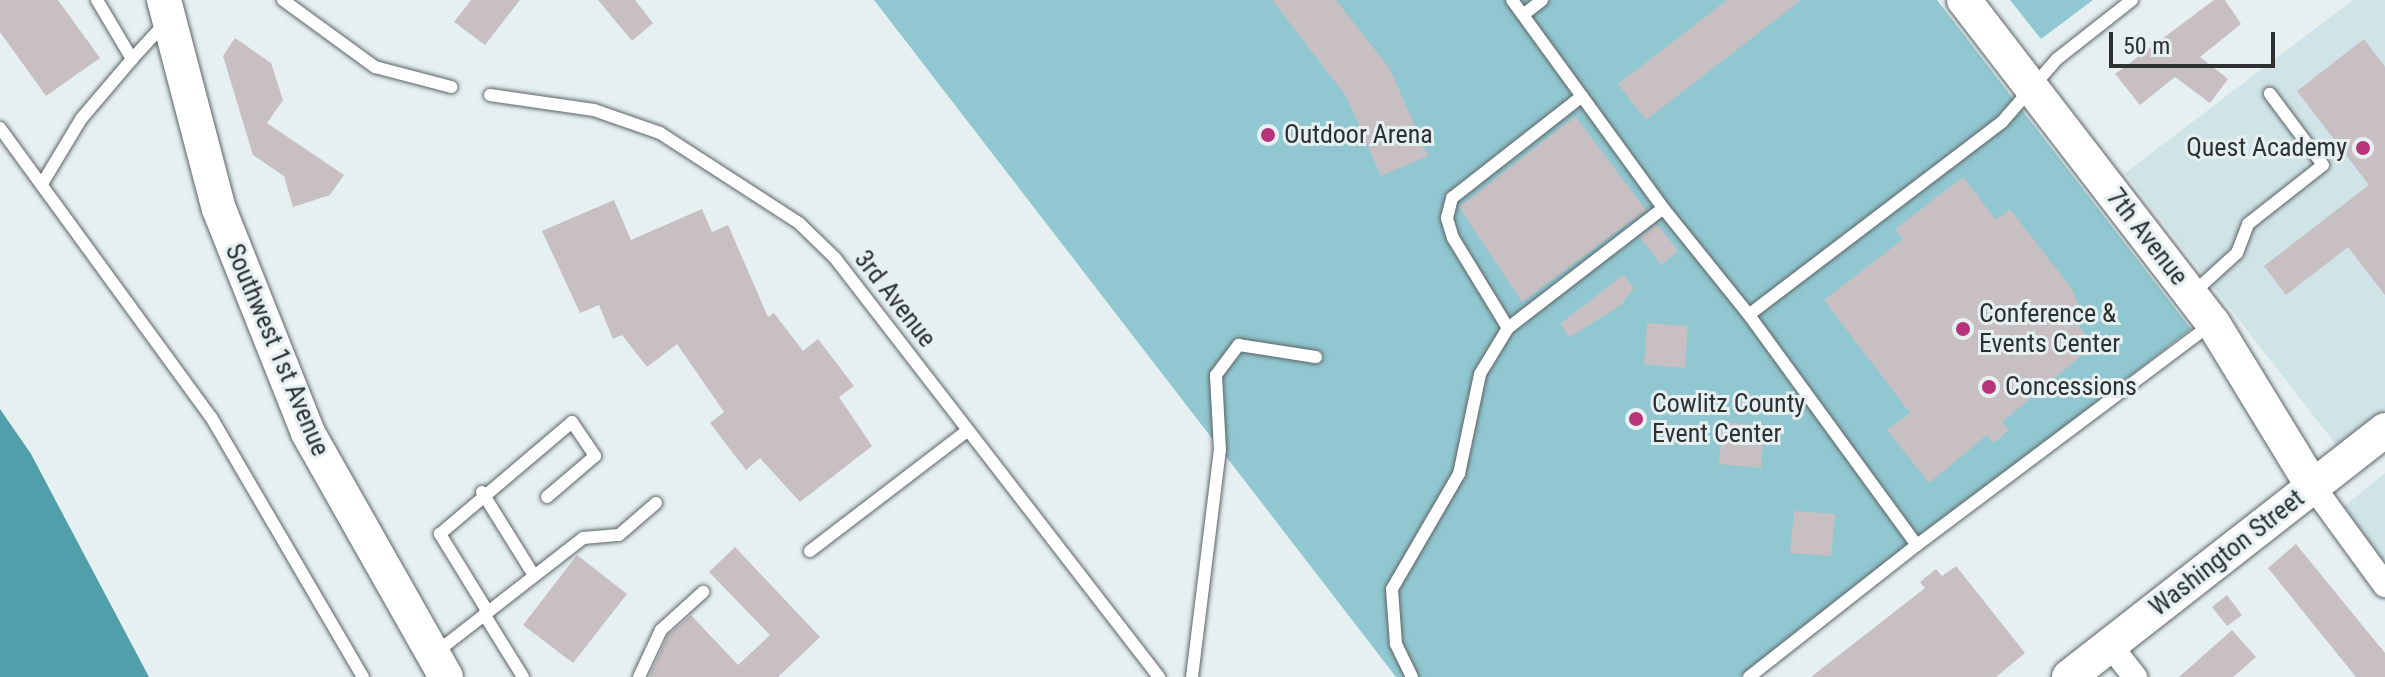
<!DOCTYPE html>
<style>
body{margin:0}
#map{position:relative;width:2385px;height:677px;overflow:hidden;background:#e6f0f1;font-family:"Roboto Condensed",sans-serif}
div>[style]{position:absolute}
.built>*{inset:0;background:#d0e3e6}
.green>*{inset:0;background:#91c7d0}
.water>*{inset:0;background:#519fab}
.building>*{inset:0;background:#c7bfc2}
.roads{filter:drop-shadow(0 0 2px #5c6466) drop-shadow(0 0 2px #5c6466)}
.lane>*{height:12px;margin:-6px;padding:0 6px;transform-origin:6px;border-radius:6px;background:#fff}
.street>*{height:24px;margin:-12px;padding:0 12px;transform-origin:12px;border-radius:12px;background:#fff}
.secondary>*{height:34px;margin:-17px;padding:0 17px;transform-origin:17px;border-radius:17px;background:#fff}
.dots>*{width:22px;height:22px;translate:-50% -50%;box-sizing:border-box;border:4px solid #e6f0f1;border-radius:50%}
span{translate:-50% -50%;white-space:nowrap;text-align:center;line-height:1.15;-webkit-text-stroke:6px #e6f0f1;paint-order:stroke}
.poi-label{font-size:26px;color:#2d3132}
.left{translate:0 -50%;text-align:left}
.right{translate:-100% -50%;text-align:right}
.street-label{font-size:26px;color:#2d3132}
.scale{position:absolute;left:2109px;top:32px;width:166px;height:36px;box-sizing:border-box;border:4px solid #2d3132;border-top:0;padding-left:10px;font-size:24px;line-height:28px;white-space:nowrap;color:#2d3132;-webkit-text-stroke:6px #e6f0f1;paint-order:stroke}
</style>
<div id="map">
<div class="built">
<div style="clip-path:polygon(2353px 0,2385px 0,2385px 409px,2337px 446px,2125px 173px)"></div>
<div style="clip-path:polygon(2385px 473px,2385px 598px,2324px 523px)"></div>
</div>
<div class="green">
<div style="clip-path:polygon(874px 0,1937px 0,2191px 329px,1740px 677px,1396px 677px)"></div>
<div style="clip-path:polygon(2010px 0,2093px 0,2041px 39px)"></div>
</div>
<div class="water">
<div style="clip-path:polygon(0 409px,31px 454px,149px 677px,0 677px)"></div>
</div>
<div class="building">
<div style="clip-path:polygon(0 0,58px 0,100px 58px,46px 96px,0 32px)"></div>
<div style="clip-path:polygon(471px 0,520px 0,485px 45px,454px 22px)"></div>
<div style="clip-path:polygon(598px 0,635px 0,653px 23px,632px 41px)"></div>
<div style="clip-path:polygon(1272px 0,1336px 0,1390px 69px,1428px 156px,1381px 176px,1346px 96px)"></div>
<div style="clip-path:polygon(1727px 0,1801px 0,1646px 120px,1618px 84px)"></div>
<div style="clip-path:polygon(2214px 0,2225px 0,2241px 24px,2200px 57px,2228px 79px,2210px 103px,2175px 77px,2140px 105px,2115px 74px)"></div>
<div style="clip-path:polygon(235px 38px,271px 63px,283px 100px,267px 123px,344px 175px,330px 195px,293px 207px,284px 176px,253px 155px,223px 56px)"></div>
<div style="clip-path:polygon(2364px 39px,2385px 67px,2385px 295px,2348px 247px,2286px 295px,2264px 266px,2369px 185px,2297px 91px)"></div>
<div style="clip-path:polygon(1575px 116px,1646px 210px,1522px 302px,1459px 207px)"></div>
<div style="clip-path:polygon(1963px 177px,1996px 220px,2010px 209px,2072px 289px,2078px 305px,2068px 313px,2094px 345px,2002px 422px,2009px 430px,2001px 437px,1993px 443px,1987px 435px,1929px 483px,1887px 430px,1910px 413px,1824px 300px,1903px 239px,1895px 229px)"></div>
<div style="clip-path:polygon(614px 200px,631px 240px,702px 209px,712px 232px,728px 225px,768px 317px,774px 313px,803px 351px,818px 339px,854px 386px,839px 397px,872px 446px,800px 502px,760px 458px,746px 470px,710px 423px,724px 412px,677px 344px,647px 367px,622px 335px,613px 339px,599px 305px,580px 313px,542px 231px)"></div>
<div style="clip-path:polygon(1657px 224px,1678px 251px,1661px 265px,1640px 237px)"></div>
<div style="clip-path:polygon(1623px 275px,1634px 288px,1621px 305px,1570px 337px,1560px 324px)"></div>
<div style="clip-path:polygon(1647px 323px,1688px 326px,1685px 368px,1644px 364px)"></div>
<div style="clip-path:polygon(1723px 422px,1764px 426px,1761px 468px,1719px 464px)"></div>
<div style="clip-path:polygon(1794px 511px,1835px 514px,1831px 556px,1790px 553px)"></div>
<div style="clip-path:polygon(2296px 544px,2385px 653px,2385px 677px,2356px 677px,2268px 568px)"></div>
<div style="clip-path:polygon(735px 547px,820px 637px,778px 677px,649px 677px,668px 635px,691px 615px,738px 665px,770px 635px,709px 572px)"></div>
<div style="clip-path:polygon(577px 555px,627px 594px,573px 663px,523px 625px)"></div>
<div style="clip-path:polygon(1956px 566px,2025px 653px,1996px 677px,1811px 677px,1925px 588px,1920px 582px,1936px 569px,1942px 576px)"></div>
<div style="clip-path:polygon(2227px 595px,2242px 615px,2227px 626px,2212px 607px)"></div>
<div style="clip-path:polygon(2232px 630px,2256px 657px,2233px 677px,2179px 677px)"></div>
</div>
<div class="roads">
<div class="lane">
<div style="left:97px;top:0;width:69px;rotate:59.3deg"></div>
<div style="left:132px;top:59px;width:50px;rotate:-47.4deg"></div>
<div style="left:283px;top:0;width:114px;rotate:36.1deg"></div>
<div style="left:375px;top:67px;width:79px;rotate:14.7deg"></div>
<div style="left:1512px;top:0;width:257px;rotate:54deg"></div>
<div style="left:2132px;top:0;width:95px;rotate:141.8deg"></div>
<div style="left:2057px;top:59px;width:84px;rotate:131.1deg"></div>
<div style="left:2002px;top:122px;width:318px;rotate:142.7deg"></div>
<div style="left:1749px;top:315px;width:285px;rotate:53.9deg"></div>
<div style="left:1917px;top:545px;width:366px;rotate:-36.9deg"></div>
<div style="left:1523px;top:15px;width:24px;rotate:-38deg"></div>
<div style="left:490px;top:95px;width:105px;rotate:8.2deg"></div>
<div style="left:594px;top:110px;width:70px;rotate:19.2deg"></div>
<div style="left:660px;top:133px;width:166px;rotate:32.9deg"></div>
<div style="left:799px;top:223px;width:50px;rotate:44.2deg"></div>
<div style="left:835px;top:258px;width:530px;rotate:52.29deg"></div>
<div style="left:0;top:128px;width:358px;rotate:53.9deg"></div>
<div style="left:211px;top:417px;width:301px;rotate:59.7deg"></div>
<div style="left:42px;top:184px;width:76px;rotate:-59deg"></div>
<div style="left:81px;top:119px;width:79px;rotate:-49.6deg"></div>
<div style="left:2193px;top:293px;width:59px;rotate:-42.3deg"></div>
<div style="left:2237px;top:253px;width:31px;rotate:-69deg"></div>
<div style="left:2248px;top:224px;width:95px;rotate:-38.2deg"></div>
<div style="left:2323px;top:165px;width:89px;rotate:-126.7deg"></div>
<div style="left:1508px;top:328px;width:105px;rotate:-121.4deg"></div>
<div style="left:1453px;top:238px;width:21px;rotate:-107deg"></div>
<div style="left:1447px;top:218px;width:21px;rotate:-76deg"></div>
<div style="left:1452px;top:198px;width:165px;rotate:-38.1deg"></div>
<div style="left:482px;top:492px;width:97px;rotate:58.1deg"></div>
<div style="left:810px;top:551px;width:199px;rotate:-37.4deg"></div>
<div style="left:488px;top:612px;width:92px;rotate:-121.6deg"></div>
<div style="left:440px;top:534px;width:173px;rotate:-40.3deg"></div>
<div style="left:572px;top:422px;width:41px;rotate:55.9deg"></div>
<div style="left:595px;top:456px;width:63px;rotate:139.5deg"></div>
<div style="left:484px;top:614px;width:74px;rotate:58.2deg"></div>
<div style="left:434px;top:654px;width:189px;rotate:-37.9deg"></div>
<div style="left:583px;top:538px;width:36px;rotate:-5deg"></div>
<div style="left:619px;top:535px;width:49px;rotate:-40.9deg"></div>
<div style="left:639px;top:677px;width:52px;rotate:-64.9deg"></div>
<div style="left:661px;top:630px;width:57px;rotate:-42.1deg"></div>
<div style="left:1192px;top:677px;width:229px;rotate:-83deg"></div>
<div style="left:1220px;top:450px;width:75px;rotate:-93.1deg"></div>
<div style="left:1216px;top:375px;width:38px;rotate:-53deg"></div>
<div style="left:1239px;top:345px;width:78px;rotate:8.9deg"></div>
<div style="left:1412px;top:677px;width:37px;rotate:-116deg"></div>
<div style="left:1396px;top:644px;width:55px;rotate:-94.2deg"></div>
<div style="left:1392px;top:589px;width:133px;rotate:-59.8deg"></div>
<div style="left:1459px;top:474px;width:102px;rotate:-78.1deg"></div>
<div style="left:1480px;top:374px;width:54px;rotate:-58.7deg"></div>
<div style="left:1508px;top:328px;width:196px;rotate:-37.7deg"></div>
<div style="left:1663px;top:208px;width:137px;rotate:51.2deg"></div>
<div style="left:1749px;top:677px;width:214px;rotate:-38.2deg"></div>
</div>
<div class="street">
<div style="left:2312px;top:485px;width:124px;rotate:53.9deg"></div>
<div style="left:2110px;top:645px;width:41px;rotate:52deg"></div>
</div>
<div class="secondary">
<div style="left:164px;top:0;width:216px;rotate:75.3deg"></div>
<div style="left:219px;top:209px;width:241px;rotate:68.3deg"></div>
<div style="left:308px;top:433px;width:280px;rotate:60.5deg"></div>
<div style="left:1964px;top:0;width:408px;rotate:52.4deg"></div>
<div style="left:2213px;top:323px;width:190px;rotate:58.6deg"></div>
<div style="left:2069px;top:677px;width:401px;rotate:-38deg"></div>
</div>
</div>
<div class="dots">
<div style="left:1268px;top:135px;background:#b7347b"></div>
<div style="left:2363px;top:148px;background:#b7347b"></div>
<div style="left:1963px;top:329px;background:#b7347b"></div>
<div style="left:1989px;top:387px;background:#b7347b"></div>
<div style="left:1636px;top:419px;background:#b7347b"></div>
</div>
<div class="poi-label">
<span class="left" style="left:1284px;top:135px">Outdoor Arena</span>
<span class="right" style="left:2347px;top:148px">Quest Academy</span>
<span class="left" style="left:1979px;top:329px">Conference &amp;<br>Events Center</span>
<span class="left" style="left:2005px;top:387px">Concessions</span>
<span class="left" style="left:1652px;top:419px">Cowlitz County<br>Event Center</span>
</div>
<div class="street-label">
<span style="left:2147px;top:237px;rotate:52deg">7th Avenue</span>
<span style="left:895px;top:299px;rotate:52deg">3rd Avenue</span>
<span style="left:277px;top:350px;rotate:67deg">Southwest 1st Avenue</span>
<span style="left:2227px;top:553px;rotate:-38deg">Washington Street</span>
</div>
<div class="scale">50 m</div>
</div>
